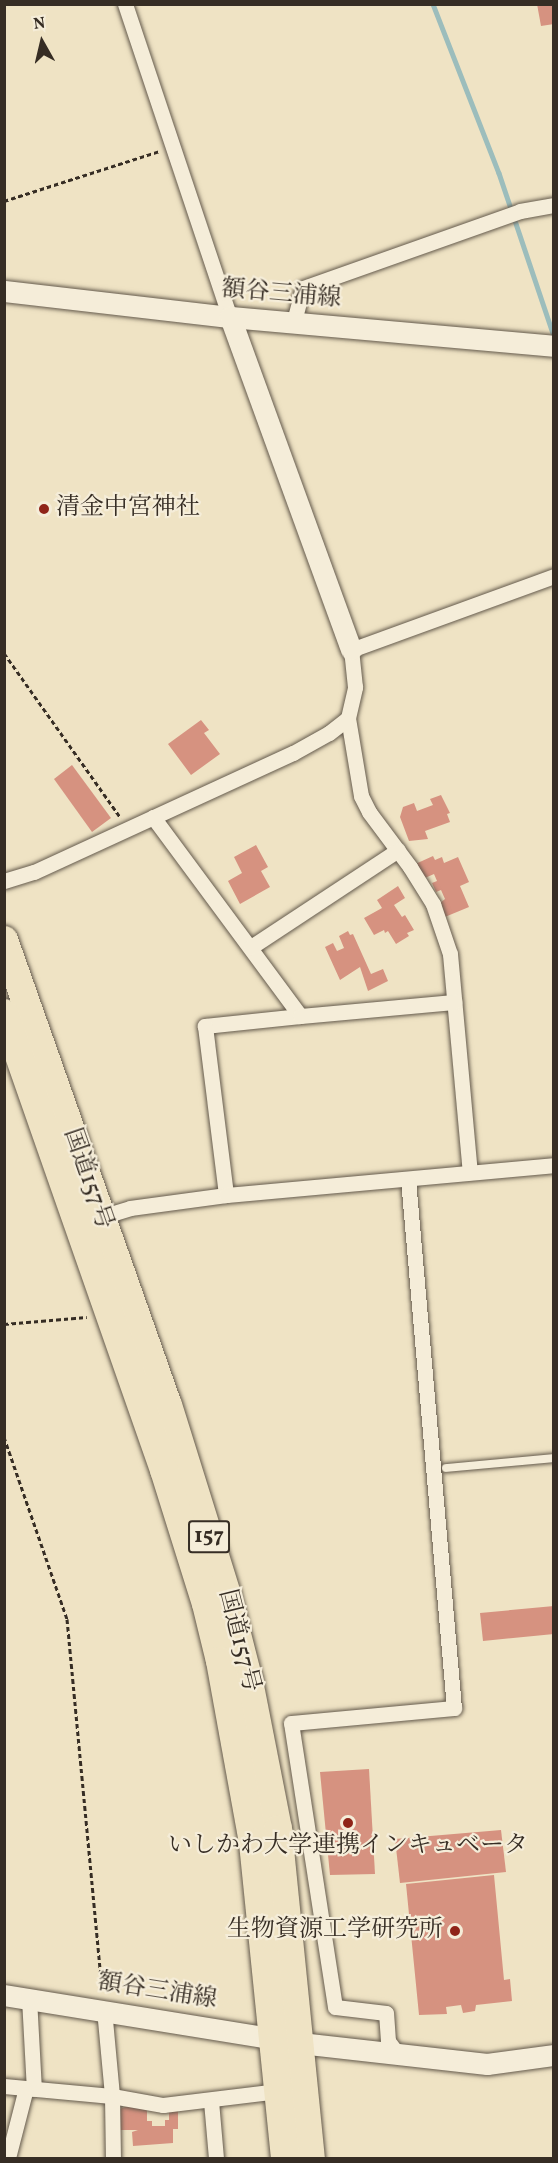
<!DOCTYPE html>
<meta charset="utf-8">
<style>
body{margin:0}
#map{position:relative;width:558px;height:2163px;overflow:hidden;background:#efe3c4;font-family:Vollkorn,"Noto Serif JP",serif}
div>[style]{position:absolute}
.stream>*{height:4.5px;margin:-2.25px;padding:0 2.25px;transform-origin:2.25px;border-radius:2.25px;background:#9cbdbc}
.building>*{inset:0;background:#d69280}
.path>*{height:3px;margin-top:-1.5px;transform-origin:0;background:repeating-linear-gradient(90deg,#362d24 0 4.5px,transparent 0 7.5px)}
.roads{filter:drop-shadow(0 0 2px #645a4c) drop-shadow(0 0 2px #645a4c)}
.lane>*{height:8px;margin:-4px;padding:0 4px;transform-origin:4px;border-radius:4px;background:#f5edd9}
.street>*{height:15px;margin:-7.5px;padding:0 7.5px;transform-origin:7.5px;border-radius:7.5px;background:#f5edd9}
.secondary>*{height:21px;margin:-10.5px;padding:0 10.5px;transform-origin:10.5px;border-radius:10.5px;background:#f5edd9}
.highway>*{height:28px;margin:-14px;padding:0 14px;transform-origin:14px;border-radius:14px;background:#efe3c4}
.dots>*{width:16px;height:16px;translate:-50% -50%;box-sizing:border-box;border:3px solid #f5edd9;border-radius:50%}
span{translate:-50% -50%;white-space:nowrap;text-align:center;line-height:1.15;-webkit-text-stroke:4.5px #f5edd9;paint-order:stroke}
.shield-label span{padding:2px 4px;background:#f5edd9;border:2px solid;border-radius:4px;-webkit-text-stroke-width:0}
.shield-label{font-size:22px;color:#362d24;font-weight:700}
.street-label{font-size:24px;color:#362d24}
.poi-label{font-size:24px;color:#362d24}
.left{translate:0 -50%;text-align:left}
.right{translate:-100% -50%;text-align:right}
.frame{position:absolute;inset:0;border:6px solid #362d24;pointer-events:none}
.north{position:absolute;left:12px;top:12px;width:60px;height:60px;-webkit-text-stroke:4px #f5edd9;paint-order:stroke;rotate:352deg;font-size:16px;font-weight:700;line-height:24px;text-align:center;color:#362d24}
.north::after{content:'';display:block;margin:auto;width:21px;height:27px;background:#362d24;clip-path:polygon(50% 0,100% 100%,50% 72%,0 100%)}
</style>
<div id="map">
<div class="stream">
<div style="left:433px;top:4px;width:181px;rotate:68.7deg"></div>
<div style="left:499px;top:173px;width:172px;rotate:71.4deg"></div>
</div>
<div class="building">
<div style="clip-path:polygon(537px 4px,554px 4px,554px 24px,541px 26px)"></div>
<div style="clip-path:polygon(201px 720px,209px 730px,204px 733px,220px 754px,191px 775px,168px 744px)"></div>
<div style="clip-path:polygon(72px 765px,111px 818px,92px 832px,54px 779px)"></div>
<div style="clip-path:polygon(441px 795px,450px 813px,447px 814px,450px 822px,425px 831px,428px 839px,409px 841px,400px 817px,403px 807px,414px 803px,417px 811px,433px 805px,430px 799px)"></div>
<div style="clip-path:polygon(256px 845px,268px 867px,261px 871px,270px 887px,240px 904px,228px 881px,242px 873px,234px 857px)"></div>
<div style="clip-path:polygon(433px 856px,435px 860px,442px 857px,444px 863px,458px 857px,469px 882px,460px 886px,469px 907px,440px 919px,435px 907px,445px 899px,441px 890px,436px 892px,432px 883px,437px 881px,434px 874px,418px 881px,411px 866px)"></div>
<div style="clip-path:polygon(398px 886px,405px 898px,394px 905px,402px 917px,405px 915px,414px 930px,407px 933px,409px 936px,396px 944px,388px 931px,385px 933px,384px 930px,374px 935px,364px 918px,382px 908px,377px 900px)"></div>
<div style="clip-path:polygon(348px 931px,350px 935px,353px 934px,371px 974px,383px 969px,388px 981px,368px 991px,360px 967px,340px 980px,325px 947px,333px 943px,337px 951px,344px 948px,339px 936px)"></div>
<div style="clip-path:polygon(554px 1606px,554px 1634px,483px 1641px,480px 1613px)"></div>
<div style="clip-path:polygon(369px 1769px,375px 1874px,330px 1875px,320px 1772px)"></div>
<div style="clip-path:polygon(501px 1830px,506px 1872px,400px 1883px,395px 1839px)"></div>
<div style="clip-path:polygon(494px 1875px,504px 1980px,510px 1979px,512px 2001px,476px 2005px,475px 2011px,463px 2013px,461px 2005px,446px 2007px,447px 2014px,419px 2015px,406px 1884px)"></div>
<div style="clip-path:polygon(125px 2107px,147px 2107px,147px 2121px,152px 2121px,152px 2126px,165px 2126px,165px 2120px,169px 2120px,169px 2110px,178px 2110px,178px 2129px,173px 2129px,173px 2143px,133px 2146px,132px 2132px,138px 2130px,120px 2130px,120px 2109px)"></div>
</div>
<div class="path">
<div style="left:4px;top:201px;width:164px;rotate:-17.8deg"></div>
<div style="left:4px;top:653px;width:202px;rotate:54.7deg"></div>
<div style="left:4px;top:1324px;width:83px;rotate:-4.8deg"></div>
<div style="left:4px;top:1437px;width:193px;rotate:70.9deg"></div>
<div style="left:67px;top:1619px;width:375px;rotate:84.6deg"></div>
</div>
<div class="roads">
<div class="lane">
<div style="left:446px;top:1468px;width:108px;rotate:-5.3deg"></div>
</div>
<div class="street">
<div style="left:125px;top:4px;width:330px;rotate:71.5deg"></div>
<div style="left:294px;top:321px;width:34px;rotate:-75deg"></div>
<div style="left:303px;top:288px;width:230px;rotate:-19.5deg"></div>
<div style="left:520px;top:211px;width:35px;rotate:-10deg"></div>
<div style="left:348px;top:718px;width:79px;rotate:80.5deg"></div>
<div style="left:361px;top:796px;width:18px;rotate:63deg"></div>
<div style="left:369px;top:812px;width:69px;rotate:53.3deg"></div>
<div style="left:410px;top:867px;width:44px;rotate:58.1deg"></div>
<div style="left:433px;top:904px;width:53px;rotate:71.2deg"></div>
<div style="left:450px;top:954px;width:219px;rotate:84.8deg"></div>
<div style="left:153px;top:817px;width:247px;rotate:53.5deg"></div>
<div style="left:300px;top:1016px;width:96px;rotate:174deg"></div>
<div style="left:205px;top:1026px;width:170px;rotate:82.9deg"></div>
<div style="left:4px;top:881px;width:31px;rotate:-17deg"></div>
<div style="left:34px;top:872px;width:285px;rotate:-24.7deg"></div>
<div style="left:293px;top:753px;width:41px;rotate:-29.1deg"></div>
<div style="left:329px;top:733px;width:24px;rotate:-38deg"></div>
<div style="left:348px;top:718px;width:32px;rotate:-77deg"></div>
<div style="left:355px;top:687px;width:37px;rotate:-96deg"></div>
<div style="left:351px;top:650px;width:216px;rotate:-20deg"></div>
<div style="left:251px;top:947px;width:176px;rotate:-33.4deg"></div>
<div style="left:300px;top:1016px;width:155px;rotate:-5.2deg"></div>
<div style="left:101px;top:1217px;width:30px;rotate:-17deg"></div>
<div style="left:130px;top:1208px;width:97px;rotate:-7.7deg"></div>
<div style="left:226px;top:1195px;width:329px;rotate:-5.2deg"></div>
<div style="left:29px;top:1998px;width:91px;rotate:86.9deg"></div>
<div style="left:104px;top:2009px;width:87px;rotate:84.7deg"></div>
<div style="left:112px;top:2096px;width:62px;rotate:89.1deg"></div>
<div style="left:397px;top:2053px;width:15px;rotate:-127deg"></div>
<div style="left:388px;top:2041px;width:28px;rotate:-94deg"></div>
<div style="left:386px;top:2013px;width:51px;rotate:-173.3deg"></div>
<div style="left:335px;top:2007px;width:287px;rotate:-98.8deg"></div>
<div style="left:291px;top:1723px;width:164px;rotate:-5.3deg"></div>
<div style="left:454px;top:1708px;width:531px;rotate:-94.97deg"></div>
<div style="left:4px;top:2086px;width:108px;rotate:5.3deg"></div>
<div style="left:112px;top:2096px;width:52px;rotate:10deg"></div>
<div style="left:163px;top:2105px;width:116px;rotate:-6.9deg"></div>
<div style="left:211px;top:2101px;width:57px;rotate:85deg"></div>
<div style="left:8px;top:2158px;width:72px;rotate:-75.6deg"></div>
</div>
<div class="secondary">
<div style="left:4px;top:291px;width:227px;rotate:6.6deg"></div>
<div style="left:230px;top:317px;width:325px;rotate:5.1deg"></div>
<div style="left:230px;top:317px;width:354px;rotate:70deg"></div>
<div style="left:4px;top:1995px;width:300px;rotate:9.2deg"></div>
<div style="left:300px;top:2043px;width:188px;rotate:6.4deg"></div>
<div style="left:487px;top:2064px;width:68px;rotate:-7.7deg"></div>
</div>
<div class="highway">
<div style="left:4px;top:940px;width:493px;rotate:70.6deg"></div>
<div style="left:168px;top:1405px;width:199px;rotate:72.7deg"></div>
<div style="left:227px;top:1595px;width:89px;rotate:75.7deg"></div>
<div style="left:249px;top:1681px;width:151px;rotate:78.9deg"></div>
<div style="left:278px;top:1829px;width:331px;rotate:84.3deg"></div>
<div style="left:4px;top:1013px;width:484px;rotate:70.7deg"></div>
<div style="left:164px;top:1470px;width:140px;rotate:72.6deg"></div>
<div style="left:206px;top:1604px;width:59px;rotate:76.2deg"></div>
<div style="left:220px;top:1661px;width:185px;rotate:79.7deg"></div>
<div style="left:253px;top:1843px;width:317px;rotate:84.2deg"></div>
</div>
</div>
<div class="dots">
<div style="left:44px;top:509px;background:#8f2418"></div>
<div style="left:348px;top:1823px;background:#8f2418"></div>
<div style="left:455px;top:1931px;background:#8f2418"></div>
</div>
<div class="shield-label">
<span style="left:209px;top:1537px">157</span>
</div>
<div class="street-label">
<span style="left:281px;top:295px;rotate:5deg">額谷三浦線</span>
<span style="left:87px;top:1179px;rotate:71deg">国道157号</span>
<span style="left:238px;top:1641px;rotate:76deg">国道157号</span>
<span style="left:157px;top:1992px;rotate:9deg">額谷三浦線</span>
</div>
<div class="poi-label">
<span class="left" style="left:56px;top:509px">清金中宮神社</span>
<span style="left:348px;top:1847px">いしかわ大学連携インキュベータ</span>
<span class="right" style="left:443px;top:1931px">生物資源工学研究所</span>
</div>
<div class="frame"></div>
<div class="north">N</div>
</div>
